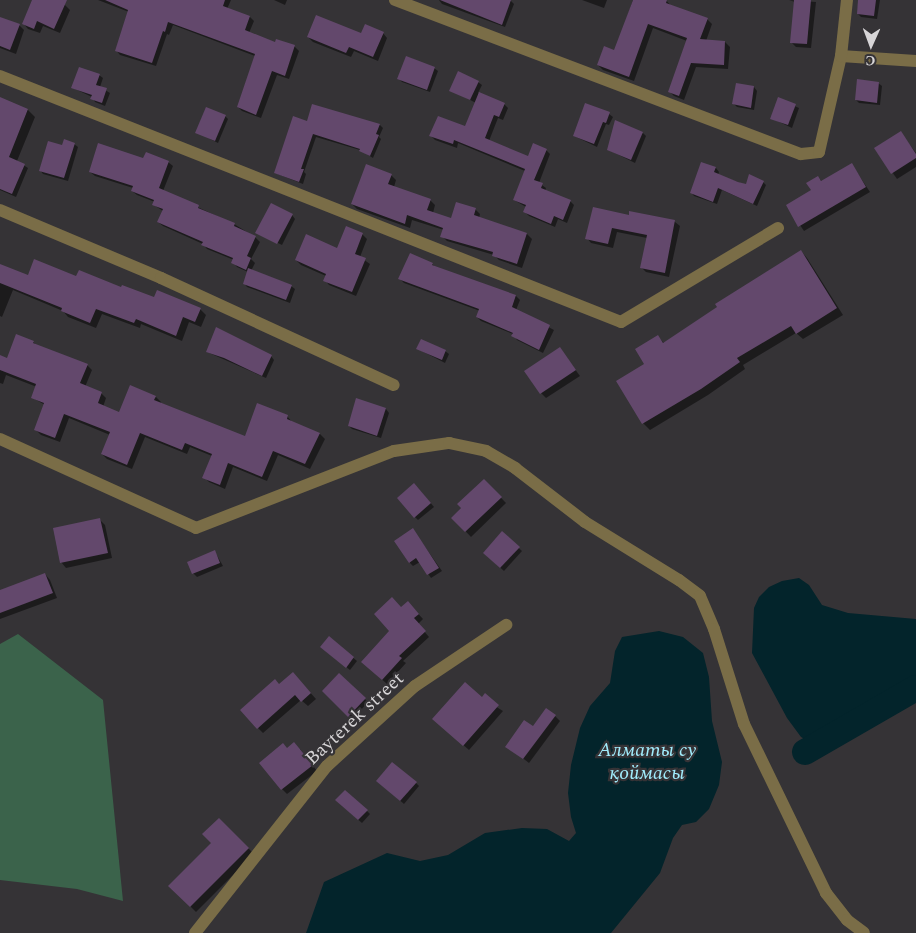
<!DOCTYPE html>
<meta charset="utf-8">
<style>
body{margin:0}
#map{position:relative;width:916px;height:933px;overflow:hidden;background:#353336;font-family:Spectral,serif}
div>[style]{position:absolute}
.green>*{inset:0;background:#3b634b}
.water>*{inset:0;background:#03242b}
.shadow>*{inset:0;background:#0007}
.river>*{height:26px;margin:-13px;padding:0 13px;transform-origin:13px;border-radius:13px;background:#03242b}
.building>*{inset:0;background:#63486c}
.minor>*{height:12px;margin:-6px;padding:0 6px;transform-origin:6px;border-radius:6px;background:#7a6d47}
span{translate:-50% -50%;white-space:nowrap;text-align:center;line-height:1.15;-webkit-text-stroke:4.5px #353336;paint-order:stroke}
.street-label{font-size:19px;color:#d7d5d7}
.water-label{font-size:20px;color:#a1ecfc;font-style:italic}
.north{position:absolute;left:846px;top:20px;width:50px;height:50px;-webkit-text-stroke:4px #353336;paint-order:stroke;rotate:182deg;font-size:14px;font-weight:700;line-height:20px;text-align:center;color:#d7d5d7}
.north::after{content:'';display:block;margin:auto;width:18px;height:22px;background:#d7d5d7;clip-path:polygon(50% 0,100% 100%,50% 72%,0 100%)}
</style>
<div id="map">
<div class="green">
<div style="clip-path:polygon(18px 634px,103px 700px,123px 901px,77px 889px,0 880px,0 644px)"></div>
</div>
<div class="water">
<div style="clip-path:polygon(799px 578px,809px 585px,822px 605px,848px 613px,916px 619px,916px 697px,905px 693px,873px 701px,856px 731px,817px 746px,801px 737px,787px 718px,752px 653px,754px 608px,759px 597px,769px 587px,782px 581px)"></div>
<div style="clip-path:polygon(659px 631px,683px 637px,703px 653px,709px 677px,712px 721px,722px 762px,719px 785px,709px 809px,696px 822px,682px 825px,673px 838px,660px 873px,611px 933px,306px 933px,324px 882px,387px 853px,420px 861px,448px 855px,485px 833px,522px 828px,547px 829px,569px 841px,576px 833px,571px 817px,568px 793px,571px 765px,580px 728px,590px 706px,610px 683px,615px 651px,622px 637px)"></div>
</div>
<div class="shadow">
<div style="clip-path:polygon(33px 0,53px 0,65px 5px,70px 10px,60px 33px,43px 26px,40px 33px,28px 29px,23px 23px)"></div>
<div style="clip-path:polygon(98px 0,231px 0,227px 9px,250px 17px,254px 21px,249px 33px,276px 43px,277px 40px,295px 47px,299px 51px,289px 79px,277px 75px,261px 118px,242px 111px,238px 107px,255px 56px,173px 25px,169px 35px,167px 34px,156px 66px,120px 55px,116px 50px,129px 12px)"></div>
<div style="clip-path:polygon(274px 0,287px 0,285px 5px)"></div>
<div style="clip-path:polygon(439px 0,510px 0,514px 4px,505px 27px,442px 4px)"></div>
<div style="clip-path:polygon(582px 0,607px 0,604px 8px)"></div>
<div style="clip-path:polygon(633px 0,666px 0,671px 6px,707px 19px,712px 24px,706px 41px,725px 42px,730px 47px,728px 69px,696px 67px,684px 100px,674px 96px,669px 91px,687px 41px,653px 28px,634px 81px,603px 70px,598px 65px,615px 52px)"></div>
<div style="clip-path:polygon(789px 0,816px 2px,811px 48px,796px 47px,791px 42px,795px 2px)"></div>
<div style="clip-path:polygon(860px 0,880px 0,877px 19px,861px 17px,858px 14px)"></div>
<div style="clip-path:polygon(0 18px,19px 25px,24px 30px,16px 54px,0 48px)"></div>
<div style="clip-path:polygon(383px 33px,387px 38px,378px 61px,354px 51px,351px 57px,313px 42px,308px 37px)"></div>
<div style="clip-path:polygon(434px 68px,438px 71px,430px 92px,402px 82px,399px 79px)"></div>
<div style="clip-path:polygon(99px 75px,103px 78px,100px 87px,110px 93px,105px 106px,95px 102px,92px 97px,73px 88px)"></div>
<div style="clip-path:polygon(478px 82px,482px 85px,478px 93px,504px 104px,508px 108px,503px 120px,498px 118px,489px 141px,528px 158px,546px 150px,550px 154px,539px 183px,546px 188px,545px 191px,570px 201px,574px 205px,567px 223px,558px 219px,555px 227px,529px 216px,525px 212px,526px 207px,514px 200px,525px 171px,458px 143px,457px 148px,435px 140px,431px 136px,466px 127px,476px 103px,451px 90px)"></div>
<div style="clip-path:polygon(878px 83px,882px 86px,880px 105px,859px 103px,856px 100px)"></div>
<div style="clip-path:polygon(754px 87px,757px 91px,754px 110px,737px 107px,734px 104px)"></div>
<div style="clip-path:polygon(0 98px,28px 110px,35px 117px,17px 161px,28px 168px,16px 197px,0 190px)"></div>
<div style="clip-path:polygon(779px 99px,799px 108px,792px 128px,771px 118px)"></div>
<div style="clip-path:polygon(609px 114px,613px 117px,609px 125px,606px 124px,597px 147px,574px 136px)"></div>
<div style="clip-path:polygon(225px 116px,228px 119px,218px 143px,197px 132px)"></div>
<div style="clip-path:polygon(308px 122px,380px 125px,383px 128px,379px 137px,381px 139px,373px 158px,360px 150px,316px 137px,304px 172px,306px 174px,303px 184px,275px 173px)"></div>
<div style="clip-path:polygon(643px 133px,646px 136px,635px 163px,609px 150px)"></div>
<div style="clip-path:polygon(901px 133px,916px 153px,916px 167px,897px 179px,876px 149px)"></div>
<div style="clip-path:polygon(74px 144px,78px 147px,68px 181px,43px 174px,40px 170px,63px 146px)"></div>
<div style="clip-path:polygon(144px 159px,168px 162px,173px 166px,163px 191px,234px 224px,255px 237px,260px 242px,251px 259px,255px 263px,251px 271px,291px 286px,295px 289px,290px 303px,247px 287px,244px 283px,248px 272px,237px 267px,233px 262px,234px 260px,207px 249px,203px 244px,163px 226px,158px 222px,163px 211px,154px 205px,155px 202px,137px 195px,132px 191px,133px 188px,95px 176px,90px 172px)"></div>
<div style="clip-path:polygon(702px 163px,716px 168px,719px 172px,718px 175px,746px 185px,763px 182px,766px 185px,757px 206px,722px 190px,717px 204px,694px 196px,691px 192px)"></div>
<div style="clip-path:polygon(852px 165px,870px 192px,804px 231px,787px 206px,812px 191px,818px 178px,823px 182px)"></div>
<div style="clip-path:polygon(391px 175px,396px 180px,394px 187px,430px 200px,435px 205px,433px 213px,451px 220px,475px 209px,480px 214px,479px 218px,527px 234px,532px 239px,522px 268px,499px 260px,494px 255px,447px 241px,442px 236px,444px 230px,412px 220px,410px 228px,357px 209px,352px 204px)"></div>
<div style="clip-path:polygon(630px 213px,675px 222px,680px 226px,669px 277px,646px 272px,641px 267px,647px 238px,617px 232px,613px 248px,591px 243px,587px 238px,630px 217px)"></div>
<div style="clip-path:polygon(292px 215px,295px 219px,282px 245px,257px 233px)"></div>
<div style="clip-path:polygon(362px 234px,367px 239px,360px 257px,370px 264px,356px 296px,329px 285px,325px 280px,326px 276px,301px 265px,296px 260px,338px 249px)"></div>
<div style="clip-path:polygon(801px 251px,807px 258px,843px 315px,803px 339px,796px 333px,743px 365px,745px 369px,708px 395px,650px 430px,643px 423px,618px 381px,646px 364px,658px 337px,665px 344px)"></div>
<div style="clip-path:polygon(432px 264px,436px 268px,516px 296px,520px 300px,516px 310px,554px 330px,543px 353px,517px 340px,513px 334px,481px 321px,477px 317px,480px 311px,404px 283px,400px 279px)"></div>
<div style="clip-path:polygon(0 265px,28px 277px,77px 278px,200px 309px,206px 315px,201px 327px,189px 322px,182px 341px,141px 324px,140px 328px,102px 314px,96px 328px,68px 317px,63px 311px,13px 290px,2px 317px,0 316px)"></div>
<div style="clip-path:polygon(33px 342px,37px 346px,87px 365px,92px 370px,85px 387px,101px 393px,106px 398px,103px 407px,119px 414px,156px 397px,161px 402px,160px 404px,245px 438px,287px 416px,292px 422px,320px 434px,325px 439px,310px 469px,278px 455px,267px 481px,233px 467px,225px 489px,209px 482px,204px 477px,212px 456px,190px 447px,187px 454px,145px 437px,132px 469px,107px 459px,102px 454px,110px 435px,69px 418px,60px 442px,41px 435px,36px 430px,45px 405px,33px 398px,37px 387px,6px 375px,3px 384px,0 383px,0 356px,8px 359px)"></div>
<div style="clip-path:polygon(418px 349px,445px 351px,449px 354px,445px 363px)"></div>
<div style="clip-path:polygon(560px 349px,580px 376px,546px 398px,541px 393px)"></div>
<div style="clip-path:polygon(207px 352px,271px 356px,274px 360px,266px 378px)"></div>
<div style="clip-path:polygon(357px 400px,386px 409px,389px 413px,381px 438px,352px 429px,349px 426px)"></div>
<div style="clip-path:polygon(484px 480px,506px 503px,471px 537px,453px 518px)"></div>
<div style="clip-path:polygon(418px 488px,434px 507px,418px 520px,415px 517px)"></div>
<div style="clip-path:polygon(100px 520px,105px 525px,112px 558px,66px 568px,61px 562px)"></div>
<div style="clip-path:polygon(413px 530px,442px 571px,431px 578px,420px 562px,413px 566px,410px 563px,396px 542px)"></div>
<div style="clip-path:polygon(502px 533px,522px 551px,504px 571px,484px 553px)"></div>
<div style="clip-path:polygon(215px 552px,223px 566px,197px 577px,193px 573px)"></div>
<div style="clip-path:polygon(45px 574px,50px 580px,57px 598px,0 619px,0 591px)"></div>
<div style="clip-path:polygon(412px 607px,423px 619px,418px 624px,429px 637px,403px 661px,406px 663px,387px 684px,367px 666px,391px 631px,401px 608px)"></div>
<div style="clip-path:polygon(329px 638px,357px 661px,350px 670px,325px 650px)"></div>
<div style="clip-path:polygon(339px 675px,368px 702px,353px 719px,323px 691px)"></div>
<div style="clip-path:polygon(298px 679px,316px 699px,308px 706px,301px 700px,263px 733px,258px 728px,279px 685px)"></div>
<div style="clip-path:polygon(482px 698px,503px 711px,469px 750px,439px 724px)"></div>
<div style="clip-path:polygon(555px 716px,560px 721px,529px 763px,507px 746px)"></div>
<div style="clip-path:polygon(300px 749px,317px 771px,287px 794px,282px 789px,288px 750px)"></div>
<div style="clip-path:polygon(416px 783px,419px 786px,404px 804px,381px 784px)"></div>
<div style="clip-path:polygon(340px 804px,367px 811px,370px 814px,362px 823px)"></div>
<div style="clip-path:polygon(219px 819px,254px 854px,196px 912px,170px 886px,213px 843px)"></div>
</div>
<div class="river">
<div style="left:805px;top:752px;width:128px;rotate:-30deg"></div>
</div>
<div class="building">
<div style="clip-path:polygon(32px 0,67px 0,54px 29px,37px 21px,34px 29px,22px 24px)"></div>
<div style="clip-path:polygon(105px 0,225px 0,223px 6px,250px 16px,245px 30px,275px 42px,276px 39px,295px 45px,285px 76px,272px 71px,256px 115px,237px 107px,255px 54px,168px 22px,165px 32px,163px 31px,152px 63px,115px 51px,128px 10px)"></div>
<div style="clip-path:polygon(440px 0,511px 0,502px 25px)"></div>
<div style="clip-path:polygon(633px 0,667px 0,666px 3px,708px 18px,700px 39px,725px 41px,724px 65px,691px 63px,679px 96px,668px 92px,687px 38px,648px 24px,629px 77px,597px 65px,604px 46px,614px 50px)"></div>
<div style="clip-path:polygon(794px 0,811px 0,807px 44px,790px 43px)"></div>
<div style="clip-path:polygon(858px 0,876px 0,874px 16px,857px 14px)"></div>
<div style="clip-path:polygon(316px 15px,361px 33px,365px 24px,384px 32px,373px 57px,349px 47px,346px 53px,307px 37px)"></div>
<div style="clip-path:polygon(0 17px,20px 24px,10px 50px,0 46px)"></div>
<div style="clip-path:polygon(406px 56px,435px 67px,427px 90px,397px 79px)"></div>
<div style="clip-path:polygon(79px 67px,100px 74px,96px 85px,107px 88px,102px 103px,90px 99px,92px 95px,71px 88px)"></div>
<div style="clip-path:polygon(458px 71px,479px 81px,470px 100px,449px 91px)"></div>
<div style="clip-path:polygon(857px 79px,879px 82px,877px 103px,855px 100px)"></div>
<div style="clip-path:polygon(736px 83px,754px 86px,751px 108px,732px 104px)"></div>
<div style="clip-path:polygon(479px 92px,505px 103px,499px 117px,494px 115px,485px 138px,528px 156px,533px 143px,547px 149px,534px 180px,543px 183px,541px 188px,571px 200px,563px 220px,554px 216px,551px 224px,523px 212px,526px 205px,513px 200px,525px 169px,454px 140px,453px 144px,429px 136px,438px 116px,465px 126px)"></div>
<div style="clip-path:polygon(0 97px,28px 109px,9px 157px,25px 164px,12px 194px,0 189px)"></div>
<div style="clip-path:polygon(778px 97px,796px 104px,788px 125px,770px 119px)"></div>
<div style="clip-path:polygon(585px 103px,610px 112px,606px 123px,603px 122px,594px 144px,573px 136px)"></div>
<div style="clip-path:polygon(312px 104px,380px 124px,376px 134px,379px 135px,370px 156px,359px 151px,360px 149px,313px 134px,301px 169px,304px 169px,299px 182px,274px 173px,293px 116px,307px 121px)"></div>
<div style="clip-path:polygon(206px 107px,226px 115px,215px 141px,195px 133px)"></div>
<div style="clip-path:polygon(615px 120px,643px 132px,631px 160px,607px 150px)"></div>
<div style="clip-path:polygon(901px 131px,916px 154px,916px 158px,891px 174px,874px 148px)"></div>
<div style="clip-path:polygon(64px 139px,75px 143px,64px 178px,39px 171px,48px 141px,62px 145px)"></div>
<div style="clip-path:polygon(98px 143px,143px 158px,146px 152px,169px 161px,159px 188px,199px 205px,198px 208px,235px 223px,234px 226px,256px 236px,247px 256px,251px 258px,246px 270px,231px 263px,233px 258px,201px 245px,203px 242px,157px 222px,163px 209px,152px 205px,154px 200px,131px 191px,133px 186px,89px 172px)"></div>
<div style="clip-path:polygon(701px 162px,716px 167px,714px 172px,738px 182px,746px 184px,749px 174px,764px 181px,753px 204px,718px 188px,713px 202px,690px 193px)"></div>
<div style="clip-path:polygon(852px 163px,866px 187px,798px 227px,786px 205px,811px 190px,806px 183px,818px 176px,821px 181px)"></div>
<div style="clip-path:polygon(366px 164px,392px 174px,388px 184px,431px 199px,427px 210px,451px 218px,456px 202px,476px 208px,474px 215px,527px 233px,517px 264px,492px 256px,493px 252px,440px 237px,443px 228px,407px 215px,405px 224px,351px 204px)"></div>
<div style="clip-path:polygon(271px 203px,293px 214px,277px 244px,255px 233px)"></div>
<div style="clip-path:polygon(593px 207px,629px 215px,629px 211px,675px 220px,665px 273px,640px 268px,647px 235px,612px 228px,608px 244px,585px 239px)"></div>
<div style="clip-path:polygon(346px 226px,363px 233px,355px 254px,366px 258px,352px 292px,323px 281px,326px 274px,295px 260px,306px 234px,337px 248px)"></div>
<div style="clip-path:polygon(801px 250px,837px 308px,796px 334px,791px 326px,737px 358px,740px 362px,701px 389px,642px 424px,616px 381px,644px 364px,635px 349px,658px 335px,663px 343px,717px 307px,715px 304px)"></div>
<div style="clip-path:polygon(410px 253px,433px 263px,432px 265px,516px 295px,512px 307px,550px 325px,539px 350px,511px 336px,513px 333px,476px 317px,479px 309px,398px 279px)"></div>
<div style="clip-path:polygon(34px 259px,76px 276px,79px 270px,121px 287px,122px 285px,154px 297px,157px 290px,201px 308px,195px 322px,183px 317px,176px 336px,136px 319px,134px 323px,96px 309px,90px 323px,61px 311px,62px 308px,0 283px,0 264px,28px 275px)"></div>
<div style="clip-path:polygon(248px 268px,292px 285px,286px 300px,243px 284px)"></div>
<div style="clip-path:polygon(216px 327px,272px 355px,262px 376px,224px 358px,206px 352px)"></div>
<div style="clip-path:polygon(16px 334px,34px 341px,33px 343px,88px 364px,80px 383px,102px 392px,98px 403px,119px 412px,130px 385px,156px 396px,154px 400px,245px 436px,257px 403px,288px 415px,287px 419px,320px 433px,305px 464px,273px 451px,262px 477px,228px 463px,220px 485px,202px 478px,212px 454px,185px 443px,182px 450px,140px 433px,127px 465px,101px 454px,110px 432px,64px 414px,55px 438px,34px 430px,44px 403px,31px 398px,36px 384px,0 370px,0 355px,7px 358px)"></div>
<div style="clip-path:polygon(421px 339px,446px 350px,442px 360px,416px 349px)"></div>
<div style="clip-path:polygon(560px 347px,576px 370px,540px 394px,524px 371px)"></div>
<div style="clip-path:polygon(356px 398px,386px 408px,377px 436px,348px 426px)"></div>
<div style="clip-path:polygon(484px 479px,502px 497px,465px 532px,451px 518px,461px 508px,457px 504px)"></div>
<div style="clip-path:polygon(414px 483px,431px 503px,414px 518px,397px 498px)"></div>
<div style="clip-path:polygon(100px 518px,108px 553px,60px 563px,53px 528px)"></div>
<div style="clip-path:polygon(413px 528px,439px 568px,427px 575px,416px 558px,409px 563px,394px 541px)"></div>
<div style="clip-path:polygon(502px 531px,520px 547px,500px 568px,483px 553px)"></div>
<div style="clip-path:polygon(215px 550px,220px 563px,192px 574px,187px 562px)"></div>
<div style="clip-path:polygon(45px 573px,53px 593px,0 613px,0 590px)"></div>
<div style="clip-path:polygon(392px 597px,401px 607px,408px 601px,419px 614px,414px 618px,426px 631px,399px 656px,402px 658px,382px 680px,361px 662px,389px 631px,374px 614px)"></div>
<div style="clip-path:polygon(329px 636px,354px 657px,346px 668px,320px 647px)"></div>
<div style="clip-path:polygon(293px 672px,311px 693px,301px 702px,295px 695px,257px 729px,240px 710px,275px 679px,279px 684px)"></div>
<div style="clip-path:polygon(339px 673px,366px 698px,348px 717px,322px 691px)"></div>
<div style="clip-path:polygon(465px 682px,482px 697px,485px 693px,499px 705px,463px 746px,432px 719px)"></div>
<div style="clip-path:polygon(546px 708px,556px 715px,523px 759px,505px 747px,524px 720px,533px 726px)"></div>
<div style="clip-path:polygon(294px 742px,313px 765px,281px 790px,259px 763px,283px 743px,287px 748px)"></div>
<div style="clip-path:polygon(392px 762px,417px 782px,400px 801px,376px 781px)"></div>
<div style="clip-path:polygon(345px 790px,368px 810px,358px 820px,335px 800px)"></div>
<div style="clip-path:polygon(219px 818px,249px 848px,190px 907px,168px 886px,211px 843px,202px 834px)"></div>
</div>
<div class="minor">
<div style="left:395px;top:0;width:434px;rotate:20.8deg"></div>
<div style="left:801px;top:154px;width:18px;rotate:-6deg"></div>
<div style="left:819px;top:152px;width:98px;rotate:-77.1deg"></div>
<div style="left:841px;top:56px;width:75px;rotate:3.8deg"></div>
<div style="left:841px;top:56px;width:56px;rotate:-83.9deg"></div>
<div style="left:0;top:76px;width:668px;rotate:21.61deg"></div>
<div style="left:621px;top:322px;width:183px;rotate:-30.9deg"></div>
<div style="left:0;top:210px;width:175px;rotate:22.9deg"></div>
<div style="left:161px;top:278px;width:256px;rotate:24.7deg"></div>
<div style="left:0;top:439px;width:215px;rotate:24.4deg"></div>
<div style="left:196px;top:528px;width:212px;rotate:-21.3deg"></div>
<div style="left:394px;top:451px;width:56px;rotate:-8.3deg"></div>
<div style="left:449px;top:443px;width:38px;rotate:12deg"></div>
<div style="left:486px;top:451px;width:34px;rotate:30deg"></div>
<div style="left:515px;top:468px;width:88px;rotate:37.6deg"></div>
<div style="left:585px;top:522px;width:110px;rotate:31.7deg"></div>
<div style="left:679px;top:580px;width:26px;rotate:37deg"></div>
<div style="left:700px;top:596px;width:36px;rotate:67deg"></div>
<div style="left:714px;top:629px;width:100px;rotate:72.5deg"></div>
<div style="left:744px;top:724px;width:188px;rotate:64.1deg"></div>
<div style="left:826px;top:893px;width:34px;rotate:52deg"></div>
<div style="left:847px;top:920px;width:21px;rotate:37deg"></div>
<div style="left:195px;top:933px;width:213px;rotate:-51.7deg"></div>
<div style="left:327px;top:766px;width:119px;rotate:-42.3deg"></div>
<div style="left:415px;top:686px;width:110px;rotate:-33.8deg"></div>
</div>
<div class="street-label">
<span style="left:355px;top:719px;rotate:-43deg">Bayterek street</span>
</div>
<div class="water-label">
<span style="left:647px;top:762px">Алматы су<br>қоймасы</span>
</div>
<div class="north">С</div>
</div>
